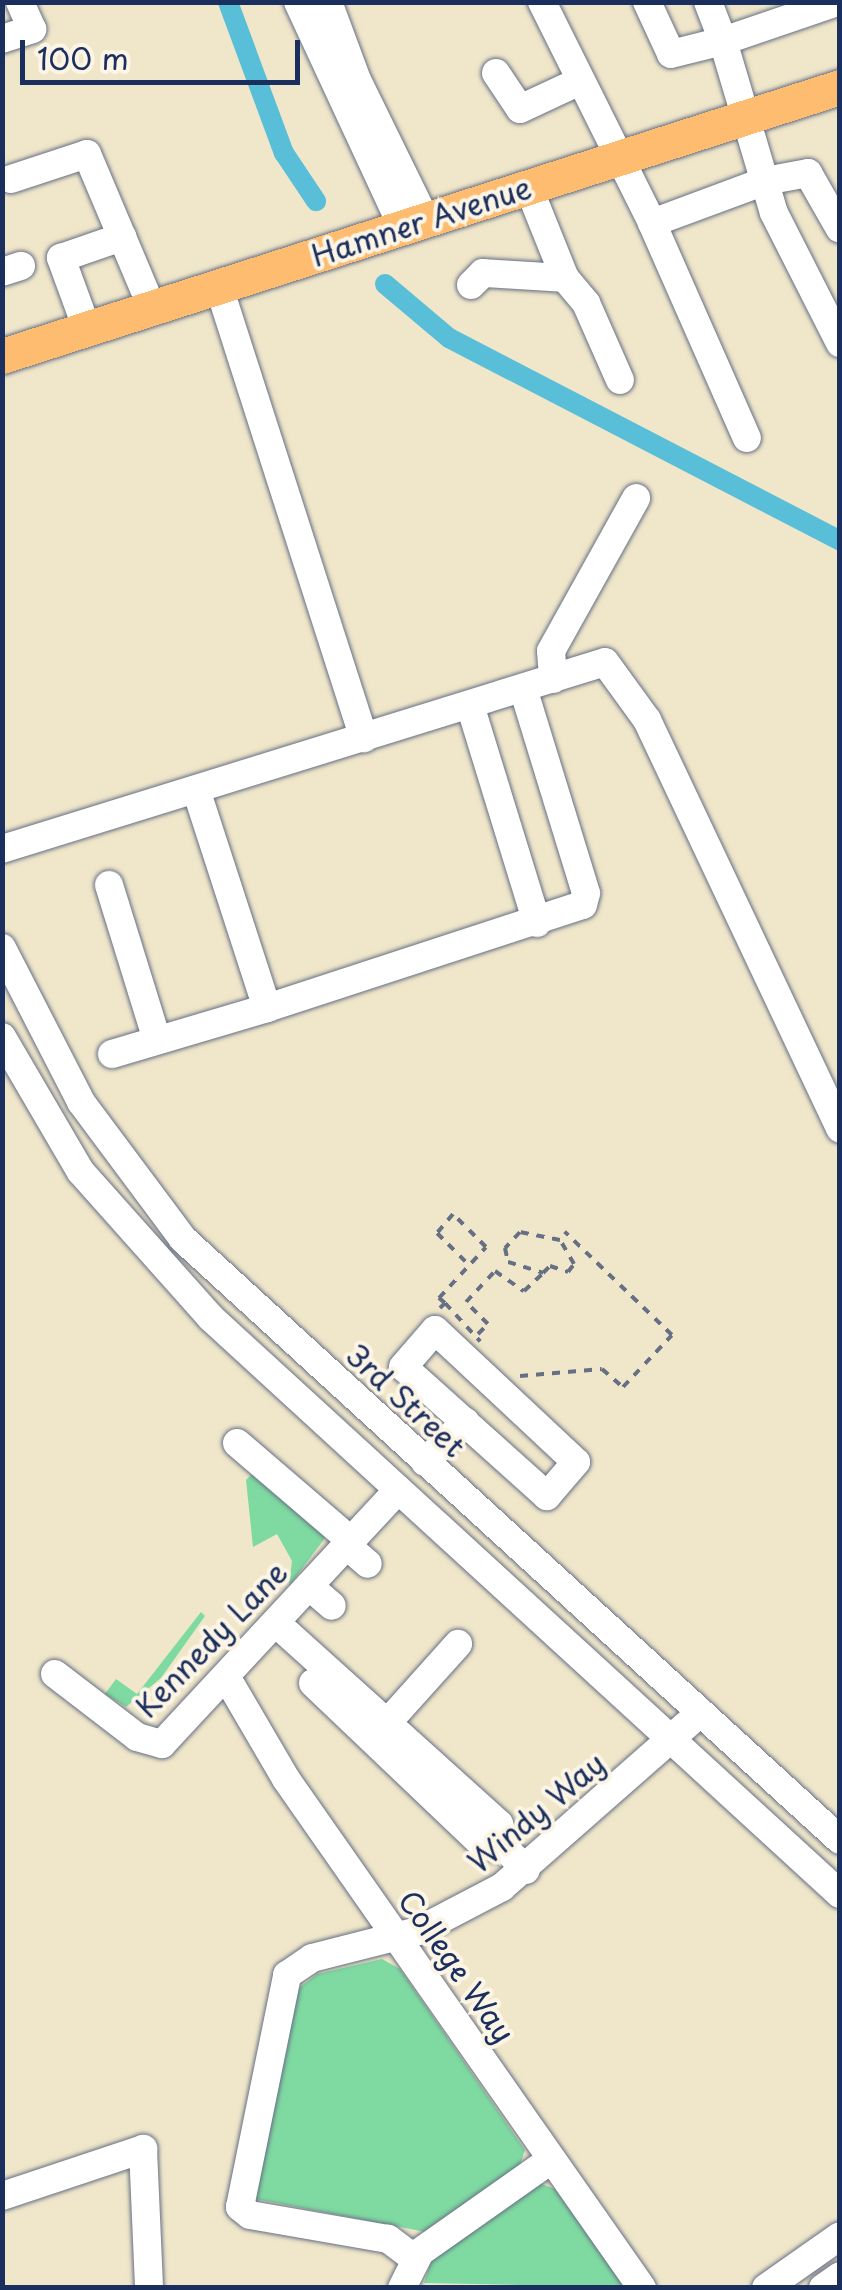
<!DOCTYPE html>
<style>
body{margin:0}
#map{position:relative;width:842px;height:2290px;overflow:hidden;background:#f0e7ca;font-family:"Playpen Sans",sans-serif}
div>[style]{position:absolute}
.green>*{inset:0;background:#7fdaa1}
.canal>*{height:20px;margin:-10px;padding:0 10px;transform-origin:10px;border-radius:10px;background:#59bed7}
.path>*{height:4px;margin-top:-2px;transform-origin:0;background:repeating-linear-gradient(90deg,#666f84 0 8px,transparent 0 16px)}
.roads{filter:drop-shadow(0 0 2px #666f84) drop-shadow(0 0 2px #666f84)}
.minor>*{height:28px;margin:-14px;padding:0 14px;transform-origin:14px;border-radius:14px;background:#fff}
.major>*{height:35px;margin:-17.5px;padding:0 17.5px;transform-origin:17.5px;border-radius:17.5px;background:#febc70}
span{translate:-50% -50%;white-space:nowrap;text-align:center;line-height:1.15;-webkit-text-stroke:8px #fcf5e5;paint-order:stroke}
.street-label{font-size:30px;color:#1b2f5e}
.frame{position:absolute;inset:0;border:5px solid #1b2f5e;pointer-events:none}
.scale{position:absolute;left:20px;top:40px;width:280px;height:45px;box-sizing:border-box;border:5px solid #1b2f5e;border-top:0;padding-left:12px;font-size:30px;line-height:35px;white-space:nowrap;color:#1b2f5e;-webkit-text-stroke:8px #fcf5e5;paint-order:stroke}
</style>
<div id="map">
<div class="green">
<div style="clip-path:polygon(252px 1474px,321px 1528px,325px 1538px,289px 1586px,292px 1561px,277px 1534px,253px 1547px,246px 1480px)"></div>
<div style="clip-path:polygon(201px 1612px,205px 1616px,161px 1678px,126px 1707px,105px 1694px,116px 1679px,137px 1694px)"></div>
<div style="clip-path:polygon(382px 1959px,400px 1969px,525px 2150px,518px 2171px,426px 2232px,255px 2199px,295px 1991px,317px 1974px)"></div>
<div style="clip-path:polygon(539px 2183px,555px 2189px,625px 2287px,424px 2283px,433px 2256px)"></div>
</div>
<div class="canal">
<div style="left:228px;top:2px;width:161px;rotate:69.7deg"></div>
<div style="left:284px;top:153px;width:58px;rotate:56.3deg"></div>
<div style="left:385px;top:284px;width:84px;rotate:40.2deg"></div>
<div style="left:449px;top:338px;width:441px;rotate:27.4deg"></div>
</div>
<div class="path">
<div style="left:445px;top:1303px;width:8px;rotate:-140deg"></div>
<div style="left:439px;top:1298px;width:69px;rotate:-47.3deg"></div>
<div style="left:486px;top:1247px;width:47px;rotate:-135deg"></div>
<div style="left:453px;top:1214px;width:25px;rotate:130deg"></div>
<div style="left:437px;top:1233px;width:45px;rotate:45deg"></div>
<div style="left:440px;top:1308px;width:7px;rotate:-45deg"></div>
<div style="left:445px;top:1303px;width:52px;rotate:47.4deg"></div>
<div style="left:478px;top:1334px;width:14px;rotate:-45deg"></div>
<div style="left:488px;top:1324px;width:31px;rotate:-135deg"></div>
<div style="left:466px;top:1302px;width:42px;rotate:-46.9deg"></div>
<div style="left:495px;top:1271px;width:35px;rotate:35deg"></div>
<div style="left:524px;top:1291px;width:26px;rotate:-43deg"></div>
<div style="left:543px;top:1273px;width:10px;rotate:-45deg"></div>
<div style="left:550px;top:1266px;width:19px;rotate:18deg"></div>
<div style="left:568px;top:1272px;width:10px;rotate:-53deg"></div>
<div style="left:574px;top:1264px;width:28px;rotate:-120deg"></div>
<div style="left:560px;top:1240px;width:41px;rotate:-168.7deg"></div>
<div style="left:520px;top:1232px;width:22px;rotate:133deg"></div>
<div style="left:505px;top:1248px;width:14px;rotate:78deg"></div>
<div style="left:508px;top:1262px;width:37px;rotate:17deg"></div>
<div style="left:520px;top:1376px;width:82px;rotate:-4.9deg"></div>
<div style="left:602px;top:1369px;width:28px;rotate:41deg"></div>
<div style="left:623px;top:1387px;width:71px;rotate:-46.7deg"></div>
<div style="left:672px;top:1335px;width:149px;rotate:-136.1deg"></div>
</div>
<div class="roads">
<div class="minor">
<div style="left:298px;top:2px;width:249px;rotate:65.1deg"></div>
<div style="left:328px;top:2px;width:83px;rotate:69.6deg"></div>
<div style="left:357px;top:80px;width:157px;rotate:63.9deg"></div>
<div style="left:542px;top:2px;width:247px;rotate:63.5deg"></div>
<div style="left:652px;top:223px;width:235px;rotate:66.2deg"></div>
<div style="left:647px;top:2px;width:57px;rotate:65.2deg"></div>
<div style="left:671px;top:54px;width:54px;rotate:-14deg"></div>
<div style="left:723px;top:41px;width:179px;rotate:73.5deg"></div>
<div style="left:774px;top:213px;width:146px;rotate:63.1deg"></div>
<div style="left:708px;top:2px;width:42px;rotate:69deg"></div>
<div style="left:723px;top:41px;width:120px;rotate:-18.9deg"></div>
<div style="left:2px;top:39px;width:32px;rotate:-18deg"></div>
<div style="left:32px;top:29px;width:30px;rotate:-114deg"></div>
<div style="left:496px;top:73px;width:43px;rotate:56.3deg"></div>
<div style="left:520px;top:109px;width:66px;rotate:-25deg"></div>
<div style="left:11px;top:179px;width:80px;rotate:-18.2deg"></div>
<div style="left:87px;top:154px;width:167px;rotate:67.1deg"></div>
<div style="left:528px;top:186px;width:99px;rotate:68.1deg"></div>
<div style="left:565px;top:278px;width:33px;rotate:50deg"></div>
<div style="left:586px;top:303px;width:84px;rotate:66.2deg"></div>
<div style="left:652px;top:223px;width:121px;rotate:-20.4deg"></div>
<div style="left:765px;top:181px;width:44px;rotate:-10.5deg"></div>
<div style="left:808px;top:173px;width:64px;rotate:60.3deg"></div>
<div style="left:2px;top:272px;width:20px;rotate:-18deg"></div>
<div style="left:471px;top:285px;width:17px;rotate:-45deg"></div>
<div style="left:483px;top:273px;width:82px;rotate:3.5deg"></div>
<div style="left:219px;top:287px;width:474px;rotate:72.2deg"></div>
<div style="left:87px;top:329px;width:76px;rotate:-110.1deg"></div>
<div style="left:61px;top:258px;width:65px;rotate:-19deg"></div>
<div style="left:553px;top:679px;width:28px;rotate:-94deg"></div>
<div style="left:551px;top:651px;width:175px;rotate:-60.9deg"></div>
<div style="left:470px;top:705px;width:228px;rotate:72.9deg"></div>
<div style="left:2px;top:849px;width:631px;rotate:-17.23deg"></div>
<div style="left:605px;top:662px;width:72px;rotate:54.1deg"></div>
<div style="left:647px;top:720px;width:452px;rotate:64.7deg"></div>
<div style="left:109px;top:885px;width:162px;rotate:72.8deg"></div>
<div style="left:2px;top:948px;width:173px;rotate:62.8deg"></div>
<div style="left:81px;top:1102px;width:171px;rotate:53.3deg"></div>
<div style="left:183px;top:1239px;width:890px;rotate:42.45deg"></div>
<div style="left:267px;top:1008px;width:332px;rotate:-18.1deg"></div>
<div style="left:583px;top:905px;width:12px;rotate:-76deg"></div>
<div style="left:586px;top:893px;width:214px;rotate:-107.1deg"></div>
<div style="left:2px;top:1037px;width:156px;rotate:59.7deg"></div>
<div style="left:81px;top:1172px;width:194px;rotate:48.3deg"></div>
<div style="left:210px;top:1317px;width:854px;rotate:42.49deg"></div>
<div style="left:112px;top:1054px;width:162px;rotate:-16.5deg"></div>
<div style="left:267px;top:1008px;width:229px;rotate:-108deg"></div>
<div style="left:435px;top:1330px;width:193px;rotate:43.1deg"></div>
<div style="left:576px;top:1462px;width:45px;rotate:130.5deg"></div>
<div style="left:547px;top:1496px;width:193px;rotate:-138.1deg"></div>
<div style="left:403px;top:1367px;width:49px;rotate:-49.1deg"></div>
<div style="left:237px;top:1443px;width:148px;rotate:40.6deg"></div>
<div style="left:425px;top:1462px;width:57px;rotate:-45deg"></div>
<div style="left:345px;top:1544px;width:30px;rotate:41deg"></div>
<div style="left:309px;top:1586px;width:30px;rotate:41deg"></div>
<div style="left:277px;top:1624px;width:299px;rotate:42deg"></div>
<div style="left:499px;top:1824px;width:28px;rotate:72deg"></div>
<div style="left:508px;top:1851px;width:26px;rotate:47deg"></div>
<div style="left:55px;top:1674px;width:103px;rotate:37.5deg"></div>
<div style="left:137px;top:1737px;width:26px;rotate:16deg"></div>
<div style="left:162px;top:1744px;width:347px;rotate:-47.1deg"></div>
<div style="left:227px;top:1678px;width:117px;rotate:59.7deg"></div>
<div style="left:286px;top:1779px;width:621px;rotate:55.03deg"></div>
<div style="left:313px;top:1683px;width:232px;rotate:43.6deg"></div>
<div style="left:481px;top:1843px;width:28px;rotate:17deg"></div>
<div style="left:388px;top:1722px;width:105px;rotate:-48.1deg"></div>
<div style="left:2px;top:2196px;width:149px;rotate:-18.4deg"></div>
<div style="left:143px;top:2149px;width:139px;rotate:87.5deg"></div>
<div style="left:415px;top:2259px;width:34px;rotate:-143deg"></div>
<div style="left:388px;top:2239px;width:140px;rotate:-170.1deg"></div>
<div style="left:250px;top:2215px;width:13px;rotate:-141deg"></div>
<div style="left:240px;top:2207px;width:237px;rotate:-78.5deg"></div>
<div style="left:287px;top:1975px;width:30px;rotate:-34deg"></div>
<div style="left:312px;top:1958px;width:109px;rotate:-14.3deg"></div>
<div style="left:418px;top:1931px;width:95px;rotate:-27.6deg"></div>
<div style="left:502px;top:1887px;width:264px;rotate:-41.3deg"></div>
<div style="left:402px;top:2288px;width:40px;rotate:-63.4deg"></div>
<div style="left:420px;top:2252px;width:161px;rotate:-35.2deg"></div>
<div style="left:766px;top:2288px;width:90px;rotate:-35.1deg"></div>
<div style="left:823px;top:2288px;width:21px;rotate:-35deg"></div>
</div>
<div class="major">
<div style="left:2px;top:356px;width:880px;rotate:-17.8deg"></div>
</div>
</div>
<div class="street-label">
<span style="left:421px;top:221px;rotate:-18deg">Hamner Avenue</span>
<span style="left:406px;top:1400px;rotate:43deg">3rd Street</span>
<span style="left:211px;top:1639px;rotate:-46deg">Kennedy Lane</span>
<span style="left:536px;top:1812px;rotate:-40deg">Windy Way</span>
<span style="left:457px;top:1966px;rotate:55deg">College Way</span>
</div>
<div class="frame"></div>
<div class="scale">100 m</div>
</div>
